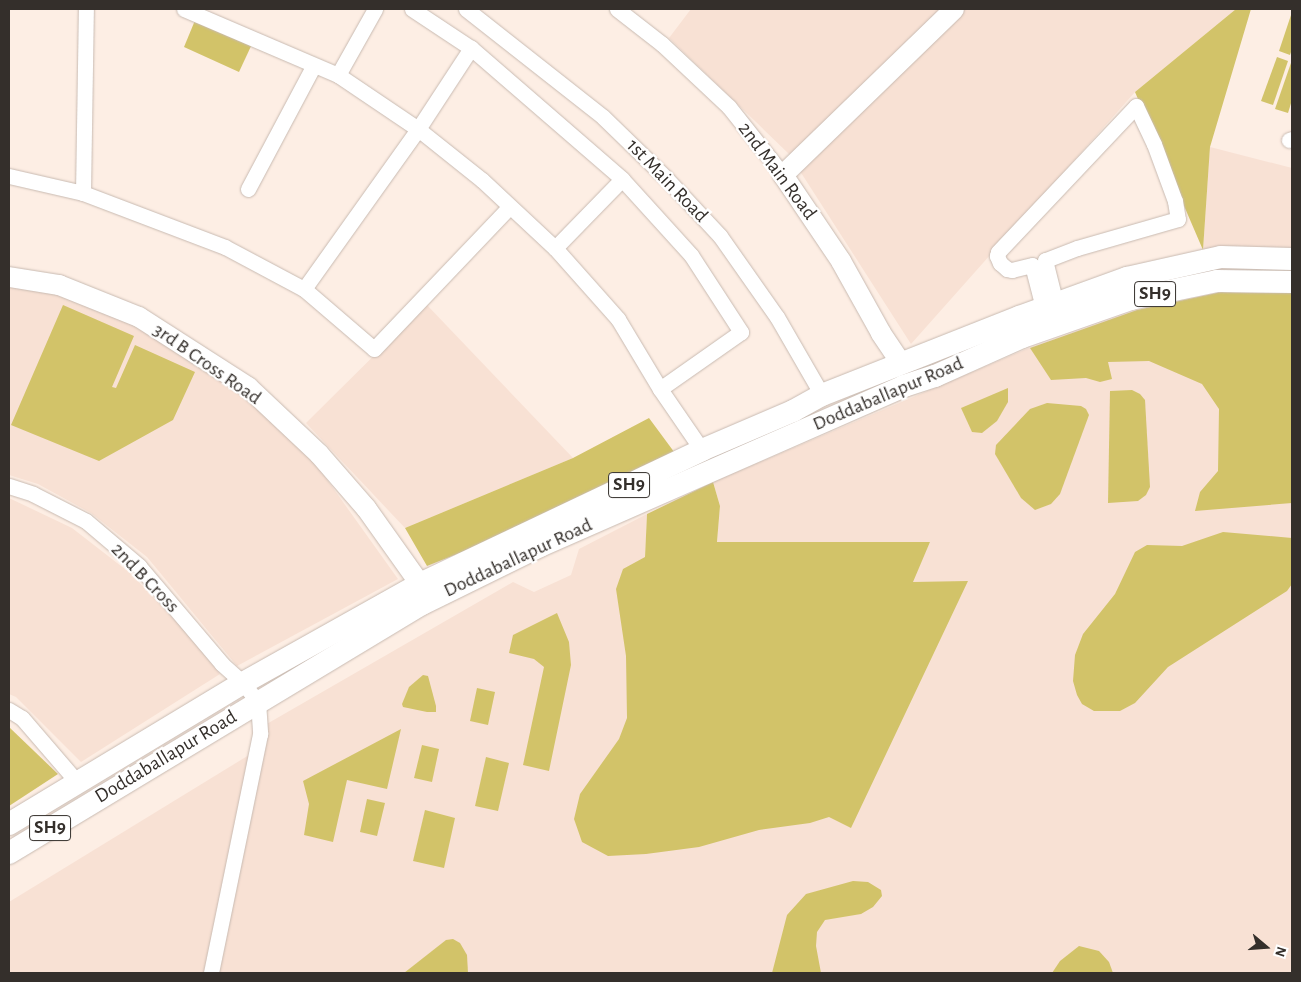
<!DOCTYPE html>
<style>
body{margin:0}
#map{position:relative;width:1301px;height:982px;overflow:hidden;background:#fdeee4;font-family:"Alegreya Sans",sans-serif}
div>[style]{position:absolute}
.built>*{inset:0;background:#f8e1d4}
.green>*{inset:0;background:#d2c369}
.roads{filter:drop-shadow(0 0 1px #c8bab1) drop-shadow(0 0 1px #c8bab1)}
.street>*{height:15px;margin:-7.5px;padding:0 7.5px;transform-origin:7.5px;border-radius:7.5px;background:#fff}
.secondary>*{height:20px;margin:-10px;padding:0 10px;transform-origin:10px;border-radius:10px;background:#fff}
.primary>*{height:22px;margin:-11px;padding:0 11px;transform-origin:11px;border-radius:11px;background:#fff}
span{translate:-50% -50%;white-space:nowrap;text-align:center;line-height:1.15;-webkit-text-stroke:4.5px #fff;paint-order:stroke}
.shield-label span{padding:1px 4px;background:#fff;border:1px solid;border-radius:4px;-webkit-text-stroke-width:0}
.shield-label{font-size:19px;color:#342f2b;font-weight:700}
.street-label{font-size:20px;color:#342f2b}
.frame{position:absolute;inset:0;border:10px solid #342f2b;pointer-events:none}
.north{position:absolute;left:1241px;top:922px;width:50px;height:50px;-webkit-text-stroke:4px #fff;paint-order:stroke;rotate:108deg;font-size:14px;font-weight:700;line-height:20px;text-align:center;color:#342f2b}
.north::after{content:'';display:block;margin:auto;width:18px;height:22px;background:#342f2b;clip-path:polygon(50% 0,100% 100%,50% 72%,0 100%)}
</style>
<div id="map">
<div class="built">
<div style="clip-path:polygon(691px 9px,1236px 9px,1135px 92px,911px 344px,789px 154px,669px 38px)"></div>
<div style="clip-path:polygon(1210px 147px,1292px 168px,1292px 248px,1203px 250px)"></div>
<div style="clip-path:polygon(9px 284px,48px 290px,135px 322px,244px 393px,318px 467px,398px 579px,237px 666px,147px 557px,91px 513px,38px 484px,9px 475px)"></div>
<div style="clip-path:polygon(1292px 293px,1292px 973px,217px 973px,265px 725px,513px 582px,534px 592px,571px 575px,579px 549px,647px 514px,638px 719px,912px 582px,930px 542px,717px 542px,720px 506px,713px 482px,1024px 350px,1137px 310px)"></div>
<div style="clip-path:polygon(426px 304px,573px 458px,405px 528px,306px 423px)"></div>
<div style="clip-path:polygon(9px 498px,72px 528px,130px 573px,191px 637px,220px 674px,81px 762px,16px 697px,9px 694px)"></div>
<div style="clip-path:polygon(249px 755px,207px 973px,9px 973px,9px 902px)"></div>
</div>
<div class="green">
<div style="clip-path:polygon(1236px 9px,1251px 9px,1210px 147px,1203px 250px,1135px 92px)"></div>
<div style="clip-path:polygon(1291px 15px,1292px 49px,1290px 55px,1279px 51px)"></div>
<div style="clip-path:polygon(196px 18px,252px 44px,239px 72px,184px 47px)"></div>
<div style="clip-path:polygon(1277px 57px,1288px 61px,1273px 105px,1261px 101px)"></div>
<div style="clip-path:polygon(1292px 60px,1292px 100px,1288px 113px,1275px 109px)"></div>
<div style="clip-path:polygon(1221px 292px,1292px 293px,1292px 503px,1195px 511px,1200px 492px,1218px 471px,1219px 409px,1202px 384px,1149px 361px,1108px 362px,1112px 379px,1100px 382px,1086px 378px,1051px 380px,1030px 348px,1137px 310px)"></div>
<div style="clip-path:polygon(63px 305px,134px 336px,112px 387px,116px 388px,135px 345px,195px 372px,173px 420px,99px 461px,11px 425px)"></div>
<div style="clip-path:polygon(1008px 388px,1008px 402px,997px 421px,982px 433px,972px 432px,961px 408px)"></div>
<div style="clip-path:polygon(1132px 390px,1140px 394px,1145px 400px,1150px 487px,1146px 495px,1138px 501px,1108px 503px,1110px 391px)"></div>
<div style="clip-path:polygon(1047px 403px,1081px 406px,1086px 409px,1089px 415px,1060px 494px,1051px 504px,1035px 510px,1021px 498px,995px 454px,996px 445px,1030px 409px)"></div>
<div style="clip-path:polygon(649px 418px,683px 464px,427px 566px,405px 528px,573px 458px)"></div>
<div style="clip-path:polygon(713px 482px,720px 506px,717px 542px,930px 542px,913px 582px,968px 581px,851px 828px,829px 817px,810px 823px,759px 830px,699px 847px,646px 854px,608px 856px,582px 842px,574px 819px,580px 794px,619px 739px,627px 718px,626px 656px,616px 589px,623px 569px,645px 557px,647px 514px)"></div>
<div style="clip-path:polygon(1223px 532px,1292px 538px,1292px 584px,1287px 591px,1168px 667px,1135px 703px,1120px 711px,1094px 711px,1082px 704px,1077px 695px,1073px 681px,1075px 655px,1083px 634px,1115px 594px,1135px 552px,1147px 545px,1182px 546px)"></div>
<div style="clip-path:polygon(557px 613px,569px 642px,571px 665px,549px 771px,523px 765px,544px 667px,534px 659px,509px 653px,513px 635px)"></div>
<div style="clip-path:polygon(423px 675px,428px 676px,436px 706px,436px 712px,427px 712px,403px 707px,402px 704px,409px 687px)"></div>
<div style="clip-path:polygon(477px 688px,495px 692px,488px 725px,470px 721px)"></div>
<div style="clip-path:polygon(9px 727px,58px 774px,9px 806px)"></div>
<div style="clip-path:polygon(401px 729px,387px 789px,347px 780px,333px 842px,304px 835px,309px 804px,303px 781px)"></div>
<div style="clip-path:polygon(422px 745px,439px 749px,432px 782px,414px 778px)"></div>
<div style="clip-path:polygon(486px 757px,509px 763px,498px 811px,475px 806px)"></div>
<div style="clip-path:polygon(367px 799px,385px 803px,377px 836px,360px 832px)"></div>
<div style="clip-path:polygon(425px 810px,455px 818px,444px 868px,413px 861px)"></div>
<div style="clip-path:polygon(853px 881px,868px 882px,881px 890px,882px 896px,873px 907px,861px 914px,825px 920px,817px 932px,816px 946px,821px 973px,772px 973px,787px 915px,806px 894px)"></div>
<div style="clip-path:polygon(453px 939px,460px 943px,467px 955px,468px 973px,404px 973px,446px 940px)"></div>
<div style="clip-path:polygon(1079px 946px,1099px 951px,1109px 962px,1113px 973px,1052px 973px,1060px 961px)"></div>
</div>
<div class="roads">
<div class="street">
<div style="left:184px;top:9px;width:168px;rotate:23.2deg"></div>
<div style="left:338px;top:75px;width:97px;rotate:34deg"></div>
<div style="left:418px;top:129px;width:82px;rotate:38.6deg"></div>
<div style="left:482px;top:180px;width:100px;rotate:43deg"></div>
<div style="left:555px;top:248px;width:95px;rotate:48.4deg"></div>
<div style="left:618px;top:319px;width:82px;rotate:59deg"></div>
<div style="left:660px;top:389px;width:74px;rotate:55.5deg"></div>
<div style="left:412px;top:9px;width:71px;rotate:33.5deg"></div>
<div style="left:471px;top:48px;width:200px;rotate:40.9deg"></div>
<div style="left:622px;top:179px;width:103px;rotate:47.8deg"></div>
<div style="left:691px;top:255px;width:92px;rotate:57deg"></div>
<div style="left:741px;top:332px;width:99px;rotate:144.9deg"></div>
<div style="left:466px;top:9px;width:174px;rotate:38.2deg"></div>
<div style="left:603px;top:117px;width:88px;rotate:44.1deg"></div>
<div style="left:666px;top:178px;width:79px;rotate:47deg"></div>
<div style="left:720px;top:236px;width:99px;rotate:54.9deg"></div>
<div style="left:777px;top:317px;width:90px;rotate:60deg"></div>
<div style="left:617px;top:9px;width:57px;rotate:37.9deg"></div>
<div style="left:662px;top:44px;width:92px;rotate:43.2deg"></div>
<div style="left:729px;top:107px;width:87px;rotate:51.5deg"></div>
<div style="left:338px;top:75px;width:76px;rotate:-60.7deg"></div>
<div style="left:1289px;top:140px;width:3px;rotate:-18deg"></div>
<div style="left:9px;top:176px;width:76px;rotate:12.9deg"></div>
<div style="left:83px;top:193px;width:152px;rotate:20.8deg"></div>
<div style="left:225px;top:247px;width:89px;rotate:28deg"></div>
<div style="left:304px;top:289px;width:196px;rotate:-54.5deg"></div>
<div style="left:418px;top:129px;width:97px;rotate:-56.8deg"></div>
<div style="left:248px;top:189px;width:140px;rotate:-62deg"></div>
<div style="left:83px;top:193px;width:184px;rotate:-89.1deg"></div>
<div style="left:555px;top:248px;width:96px;rotate:-45.8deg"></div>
<div style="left:304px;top:289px;width:92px;rotate:40.6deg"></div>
<div style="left:374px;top:349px;width:196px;rotate:-46.4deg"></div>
<div style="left:1043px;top:308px;width:44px;rotate:-104.3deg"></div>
<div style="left:1032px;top:265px;width:21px;rotate:166deg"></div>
<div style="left:1012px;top:270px;width:5px;rotate:-169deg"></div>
<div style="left:1007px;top:269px;width:9px;rotate:-139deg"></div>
<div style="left:1000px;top:263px;width:8px;rotate:-113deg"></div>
<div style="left:997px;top:256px;width:4px;rotate:-76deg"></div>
<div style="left:998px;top:252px;width:201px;rotate:-46.6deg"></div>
<div style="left:1136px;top:106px;width:42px;rotate:64.7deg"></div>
<div style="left:1154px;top:144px;width:61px;rotate:69.8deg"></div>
<div style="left:1175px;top:201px;width:18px;rotate:81deg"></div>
<div style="left:1178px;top:219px;width:105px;rotate:164deg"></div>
<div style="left:1077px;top:248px;width:34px;rotate:159deg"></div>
<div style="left:1045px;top:260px;width:45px;rotate:76deg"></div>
<div style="left:9px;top:486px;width:25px;rotate:18deg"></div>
<div style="left:33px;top:494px;width:59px;rotate:27deg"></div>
<div style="left:86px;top:521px;width:70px;rotate:40.3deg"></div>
<div style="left:139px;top:566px;width:128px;rotate:49.7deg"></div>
<div style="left:222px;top:664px;width:28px;rotate:42deg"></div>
<div style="left:243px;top:683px;width:24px;rotate:52deg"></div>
<div style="left:258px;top:702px;width:32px;rotate:86deg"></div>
<div style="left:260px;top:734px;width:244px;rotate:101.6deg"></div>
<div style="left:9px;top:710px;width:15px;rotate:32deg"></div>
<div style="left:22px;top:718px;width:84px;rotate:49.3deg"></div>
</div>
<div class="secondary">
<div style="left:9px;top:277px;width:51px;rotate:9.1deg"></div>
<div style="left:59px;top:285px;width:86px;rotate:21.8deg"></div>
<div style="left:139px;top:317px;width:130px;rotate:32.7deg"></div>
<div style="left:248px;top:387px;width:98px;rotate:43.3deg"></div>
<div style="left:319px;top:454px;width:72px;rotate:49deg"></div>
<div style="left:366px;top:508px;width:93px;rotate:54.6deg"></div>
<div style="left:901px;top:363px;width:36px;rotate:-124deg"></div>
<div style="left:881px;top:333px;width:82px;rotate:-119.1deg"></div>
<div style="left:841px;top:261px;width:104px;rotate:-124deg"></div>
<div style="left:783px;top:175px;width:238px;rotate:-44.1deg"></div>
</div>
<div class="primary">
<div style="left:9px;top:824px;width:273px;rotate:-31.1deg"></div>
<div style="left:243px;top:683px;width:203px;rotate:-29.2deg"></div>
<div style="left:420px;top:584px;width:312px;rotate:-25.4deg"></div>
<div style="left:702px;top:450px;width:99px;rotate:-23.2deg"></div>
<div style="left:793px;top:411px;width:33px;rotate:-29deg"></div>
<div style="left:822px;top:395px;width:212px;rotate:-21.6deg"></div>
<div style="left:1019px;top:317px;width:115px;rotate:-19.9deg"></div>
<div style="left:1127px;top:278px;width:96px;rotate:-12.6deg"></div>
<div style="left:1221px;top:257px;width:71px;rotate:1.6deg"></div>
<div style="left:9px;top:853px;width:482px;rotate:-31.1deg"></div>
<div style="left:422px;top:604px;width:131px;rotate:-26.2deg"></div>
<div style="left:540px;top:546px;width:398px;rotate:-23.7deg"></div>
<div style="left:904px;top:386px;width:33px;rotate:-18deg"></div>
<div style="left:935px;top:376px;width:95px;rotate:-24.1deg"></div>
<div style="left:1022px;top:337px;width:115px;rotate:-19.2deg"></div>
<div style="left:1131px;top:299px;width:88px;rotate:-11.8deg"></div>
<div style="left:1217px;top:281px;width:75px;rotate:0.8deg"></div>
</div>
</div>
<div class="shield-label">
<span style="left:1155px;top:294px">SH9</span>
<span style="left:629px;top:485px">SH9</span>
<span style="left:50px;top:828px">SH9</span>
</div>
<div class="street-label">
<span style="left:777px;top:171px;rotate:53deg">2nd Main Road</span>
<span style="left:667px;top:181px;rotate:46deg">1st Main Road</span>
<span style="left:207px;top:364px;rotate:35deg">3rd B Cross Road</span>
<span style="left:888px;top:394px;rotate:-23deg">Doddaballapur Road</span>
<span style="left:518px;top:558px;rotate:-25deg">Doddaballapur Road</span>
<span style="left:145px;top:578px;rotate:46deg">2nd B Cross</span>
<span style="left:166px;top:757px;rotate:-31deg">Doddaballapur Road</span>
</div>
<div class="frame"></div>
<div class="north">N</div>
</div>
